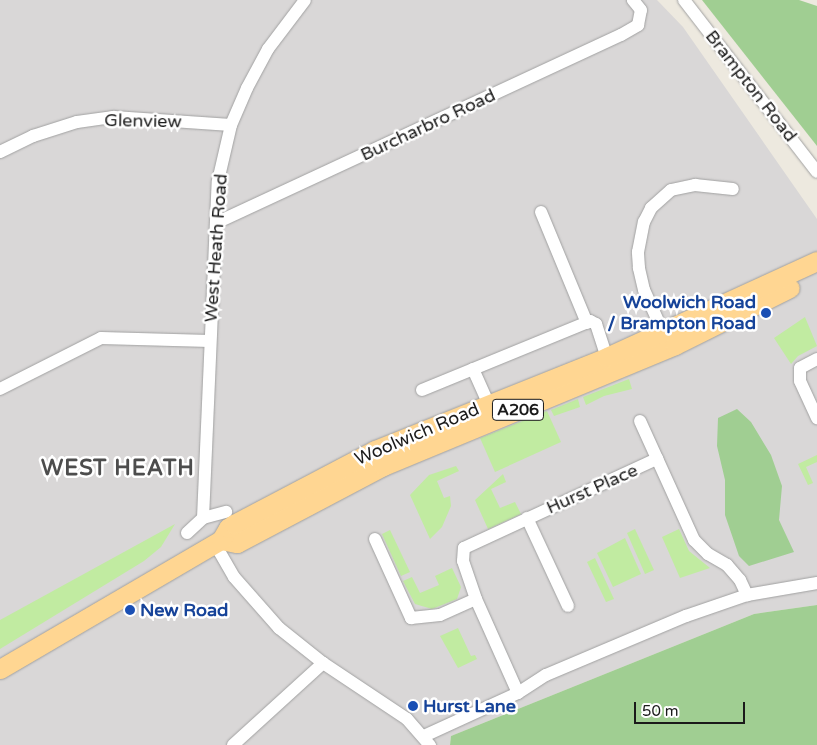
<!DOCTYPE html>
<style>
body{margin:0}
#map{position:relative;width:817px;height:745px;overflow:hidden;background:#ede9df;font-family:"Varela Round",sans-serif}
div>[style]{position:absolute}
.residential>*{inset:0;background:#d9d7d7}
.grass>*{inset:0;background:#c1eba1}
.forest>*{inset:0;background:#a0ce92}
.roads{filter:drop-shadow(0 0 1px #a1a1a1) drop-shadow(0 0 1px #a1a1a1)}
.street>*{height:12px;margin:-6px;padding:0 6px;transform-origin:6px;border-radius:6px;background:#fff}
.primary>*{height:19px;margin:-9.5px;padding:0 9.5px;transform-origin:9.5px;border-radius:9.5px;background:#ffd692}
.dots>*{width:14px;height:14px;translate:-50% -50%;box-sizing:border-box;border:2px solid #fff;border-radius:50%}
span{translate:-50% -50%;white-space:nowrap;text-align:center;line-height:1.15;-webkit-text-stroke:5px #fff;paint-order:stroke}
.shield-label span{padding:1px 4px;background:#fff;border:1px solid;border-radius:4px;-webkit-text-stroke-width:0}
.shield-label{font-size:16px;color:#1a1a1a;font-weight:700}
.street-label{font-size:18px;color:#1a1a1a}
.transit-label{font-size:18px;color:#164399;font-weight:700}
.right{translate:-100% -50%;text-align:right}
.left{translate:0 -50%;text-align:left}
.district-label{font-size:22px;color:#4d4d4d;font-weight:700;letter-spacing:1px}
.scale{position:absolute;left:634px;top:702px;width:111px;height:22px;box-sizing:border-box;border:2px solid #1a1a1a;border-top:0;padding-left:6px;font-size:15px;line-height:18px;white-space:nowrap;color:#1a1a1a;-webkit-text-stroke:4px #fff;paint-order:stroke}
</style>
<div id="map">
<div class="residential">
<div style="clip-path:polygon(0 0,657px 0,683px 27px,817px 219px,817px 605px,754px 614px,451px 736px,450px 745px,0 745px)"></div>
</div>
<div class="grass">
<div style="clip-path:polygon(805px 317px,817px 346px,798px 356px,791px 364px,774px 338px)"></div>
<div style="clip-path:polygon(629px 379px,632px 389px,604px 396px,586px 405px,583px 397px)"></div>
<div style="clip-path:polygon(578px 399px,580px 407px,554px 416px,551px 410px)"></div>
<div style="clip-path:polygon(547px 411px,561px 442px,495px 472px,480px 438px)"></div>
<div style="clip-path:polygon(817px 455px,817px 462px,806px 467px,813px 483px,808px 485px,798px 464px)"></div>
<div style="clip-path:polygon(456px 466px,459px 471px,437px 481px,444px 498px,450px 496px,451px 506px,442px 527px,430px 539px,410px 495px,429px 475px)"></div>
<div style="clip-path:polygon(503px 474px,506px 482px,491px 489px,500px 508px,515px 502px,521px 514px,488px 529px,475px 500px)"></div>
<div style="clip-path:polygon(175px 524px,161px 547px,144px 561px,0 649px,0 620px)"></div>
<div style="clip-path:polygon(635px 529px,654px 570px,645px 574px,627px 533px)"></div>
<div style="clip-path:polygon(679px 529px,689px 551px,710px 568px,680px 578px,662px 537px)"></div>
<div style="clip-path:polygon(390px 530px,410px 572px,401px 576px,382px 534px)"></div>
<div style="clip-path:polygon(625px 538px,641px 574px,613px 587px,597px 553px)"></div>
<div style="clip-path:polygon(595px 558px,614px 599px,606px 602px,587px 562px)"></div>
<div style="clip-path:polygon(452px 568px,461px 587px,457px 599px,432px 609px,415px 604px,403px 581px,412px 577px,420px 593px,439px 585px,435px 576px)"></div>
<div style="clip-path:polygon(458px 628px,471px 656px,475px 655px,477px 659px,458px 668px,440px 636px)"></div>
</div>
<div class="forest">
<div style="clip-path:polygon(702px 0,799px 0,817px 6px,817px 146px)"></div>
<div style="clip-path:polygon(737px 409px,751px 422px,771px 455px,782px 486px,779px 520px,794px 552px,749px 566px,739px 556px,725px 515px,725px 480px,717px 446px,718px 418px)"></div>
<div style="clip-path:polygon(817px 605px,817px 745px,450px 745px,451px 736px,754px 614px)"></div>
</div>
<div class="roads">
<div class="street">
<div style="left:684px;top:0;width:217px;rotate:52.3deg"></div>
<div style="left:0;top:152px;width:37px;rotate:-26deg"></div>
<div style="left:33px;top:136px;width:46px;rotate:-17.7deg"></div>
<div style="left:77px;top:122px;width:37px;rotate:-8deg"></div>
<div style="left:114px;top:117px;width:117px;rotate:3.9deg"></div>
<div style="left:541px;top:212px;width:120px;rotate:67.5deg"></div>
<div style="left:218px;top:222px;width:444px;rotate:-24.9deg"></div>
<div style="left:621px;top:35px;width:20px;rotate:-30deg"></div>
<div style="left:638px;top:25px;width:15px;rotate:-79deg"></div>
<div style="left:641px;top:10px;width:13px;rotate:-129deg"></div>
<div style="left:663px;top:332px;width:46px;rotate:-114.3deg"></div>
<div style="left:644px;top:290px;width:23px;rotate:-103deg"></div>
<div style="left:639px;top:268px;width:16px;rotate:-94deg"></div>
<div style="left:638px;top:252px;width:31px;rotate:-79deg"></div>
<div style="left:644px;top:222px;width:16px;rotate:-63deg"></div>
<div style="left:651px;top:208px;width:27px;rotate:-42deg"></div>
<div style="left:671px;top:190px;width:25px;rotate:-12deg"></div>
<div style="left:695px;top:185px;width:38px;rotate:6deg"></div>
<div style="left:817px;top:359px;width:19px;rotate:152deg"></div>
<div style="left:800px;top:368px;width:13px;rotate:90deg"></div>
<div style="left:800px;top:381px;width:41px;rotate:65.3deg"></div>
<div style="left:473px;top:369px;width:37px;rotate:66deg"></div>
<div style="left:0;top:389px;width:113px;rotate:-26.8deg"></div>
<div style="left:101px;top:338px;width:109px;rotate:1.6deg"></div>
<div style="left:422px;top:390px;width:182px;rotate:-22.3deg"></div>
<div style="left:590px;top:321px;width:7px;rotate:27deg"></div>
<div style="left:596px;top:324px;width:35px;rotate:72deg"></div>
<div style="left:640px;top:421px;width:131px;rotate:65.6deg"></div>
<div style="left:694px;top:540px;width:20px;rotate:45deg"></div>
<div style="left:708px;top:554px;width:22px;rotate:30deg"></div>
<div style="left:727px;top:565px;width:20px;rotate:49deg"></div>
<div style="left:740px;top:580px;width:17px;rotate:65deg"></div>
<div style="left:203px;top:518px;width:337px;rotate:-87.5deg"></div>
<div style="left:218px;top:181px;width:57px;rotate:-76.9deg"></div>
<div style="left:231px;top:125px;width:40px;rotate:-66.6deg"></div>
<div style="left:247px;top:88px;width:44px;rotate:-61.7deg"></div>
<div style="left:268px;top:49px;width:61px;rotate:-52.9deg"></div>
<div style="left:527px;top:518px;width:97px;rotate:65deg"></div>
<div style="left:187px;top:533px;width:22px;rotate:-43deg"></div>
<div style="left:203px;top:518px;width:24px;rotate:-15deg"></div>
<div style="left:375px;top:539px;width:87px;rotate:65.5deg"></div>
<div style="left:411px;top:618px;width:29px;rotate:-6deg"></div>
<div style="left:440px;top:615px;width:39px;rotate:-24deg"></div>
<div style="left:215px;top:544px;width:38px;rotate:60deg"></div>
<div style="left:234px;top:577px;width:68px;rotate:48.6deg"></div>
<div style="left:279px;top:628px;width:56px;rotate:38.5deg"></div>
<div style="left:323px;top:663px;width:101px;rotate:33.7deg"></div>
<div style="left:407px;top:719px;width:35px;rotate:49deg"></div>
<div style="left:518px;top:693px;width:103px;rotate:-114.1deg"></div>
<div style="left:476px;top:599px;width:40px;rotate:-108.9deg"></div>
<div style="left:463px;top:561px;width:13px;rotate:-86deg"></div>
<div style="left:464px;top:548px;width:213px;rotate:-24.8deg"></div>
<div style="left:424px;top:736px;width:103px;rotate:-24.6deg"></div>
<div style="left:518px;top:693px;width:33px;rotate:-33deg"></div>
<div style="left:546px;top:675px;width:152px;rotate:-22.9deg"></div>
<div style="left:686px;top:616px;width:65px;rotate:-19deg"></div>
<div style="left:747px;top:595px;width:71px;rotate:-9.7deg"></div>
<div style="left:233px;top:745px;width:122px;rotate:-42.3deg"></div>
</div>
<div class="primary">
<div style="left:221px;top:540px;width:16px;rotate:11deg"></div>
<div style="left:237px;top:543px;width:165px;rotate:-27.8deg"></div>
<div style="left:383px;top:466px;width:316px;rotate:-22.5deg"></div>
<div style="left:675px;top:345px;width:128px;rotate:-26.4deg"></div>
<div style="left:0;top:669px;width:256px;rotate:-30.3deg"></div>
<div style="left:221px;top:540px;width:14px;rotate:-60deg"></div>
<div style="left:228px;top:528px;width:7px;rotate:-34deg"></div>
<div style="left:234px;top:524px;width:159px;rotate:-27.7deg"></div>
<div style="left:375px;top:450px;width:250px;rotate:-21.8deg"></div>
<div style="left:607px;top:357px;width:231px;rotate:-24.6deg"></div>
</div>
</div>
<div class="dots">
<div style="left:766px;top:313px;background:#1a4fb4"></div>
<div style="left:130px;top:610px;background:#1a4fb4"></div>
<div style="left:413px;top:706px;background:#1a4fb4"></div>
</div>
<div class="shield-label">
<span style="left:518px;top:410px">A206</span>
</div>
<div class="street-label">
<span style="left:751px;top:86px;rotate:52deg">Brampton Road</span>
<span style="left:143px;top:121px;rotate:1deg">Glenview</span>
<span style="left:428px;top:125px;rotate:-25deg">Burcharbro Road</span>
<span style="left:216px;top:248px;rotate:-86deg">West Heath Road</span>
<span style="left:417px;top:434px;rotate:-23deg">Woolwich Road</span>
<span style="left:592px;top:489px;rotate:-24deg">Hurst Place</span>
</div>
<div class="transit-label">
<span class="right" style="left:756px;top:313px">Woolwich Road<br>/ Brampton Road</span>
<span class="left" style="left:140px;top:610px">New Road</span>
<span class="left" style="left:423px;top:706px">Hurst Lane</span>
</div>
<div class="district-label">
<span style="left:118px;top:469px">WEST HEATH</span>
</div>
<div class="scale">50 m</div>
</div>
